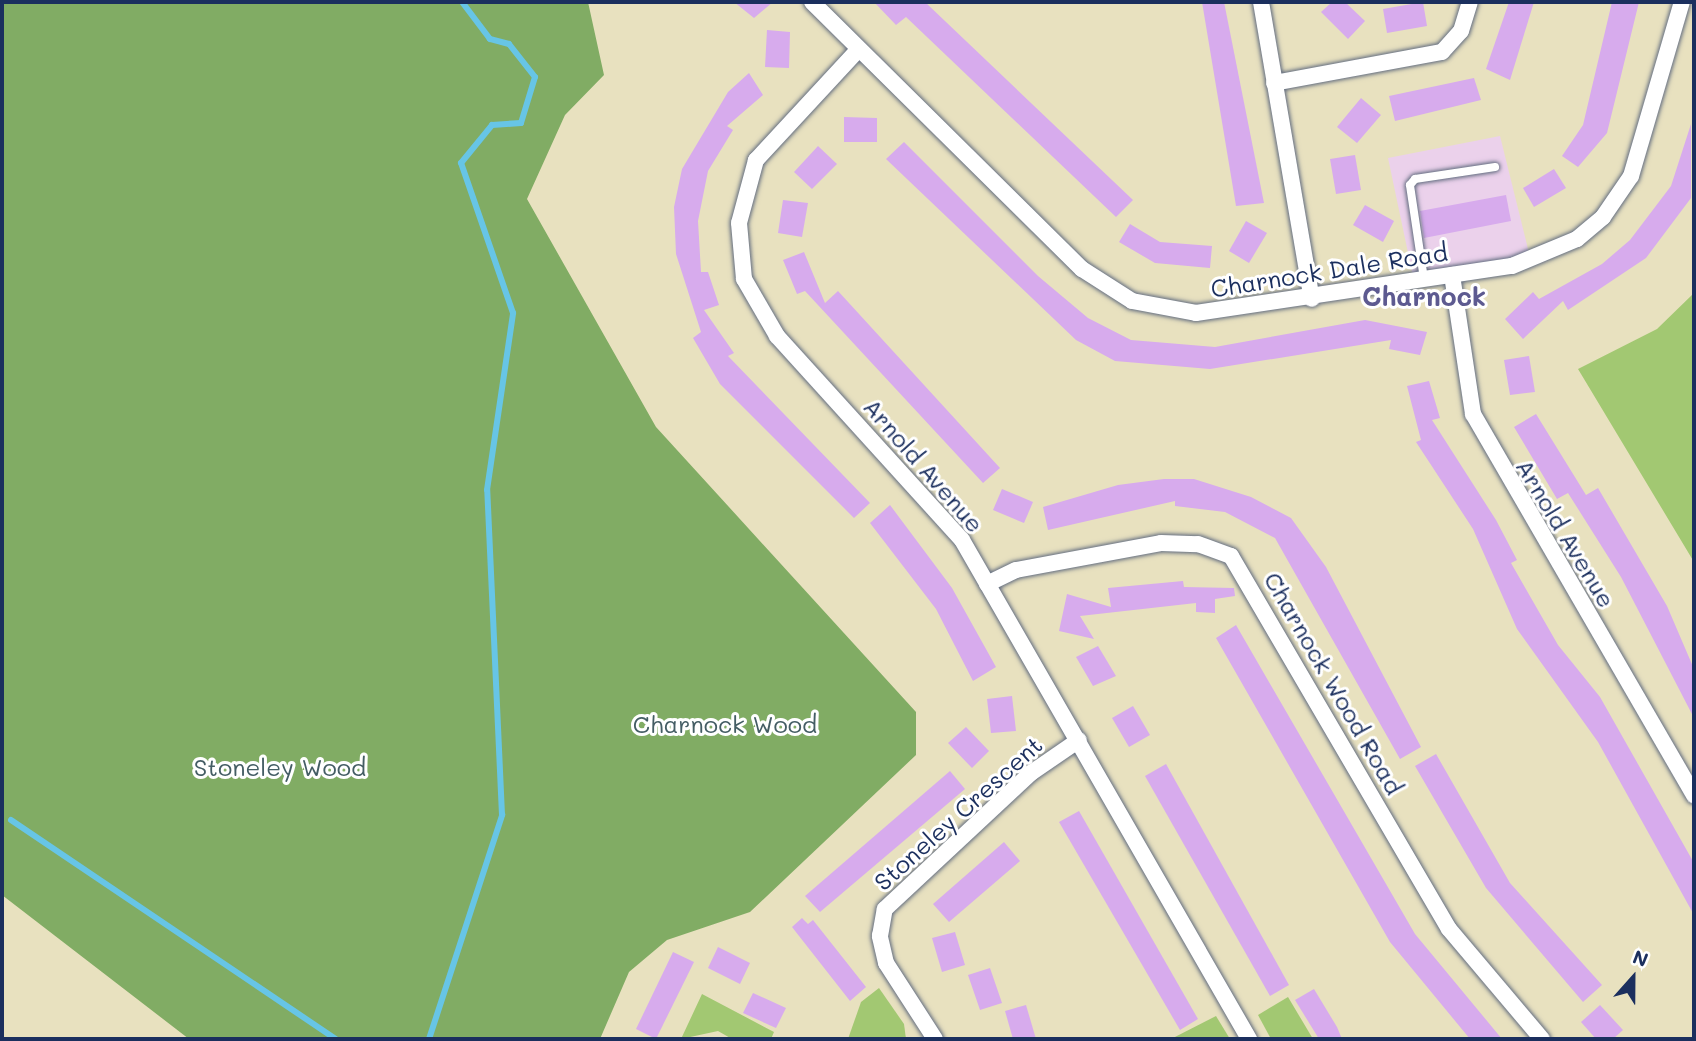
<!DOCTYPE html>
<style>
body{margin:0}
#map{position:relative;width:1696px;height:1041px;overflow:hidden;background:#e8e1bf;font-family:Mali,sans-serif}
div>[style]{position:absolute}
.built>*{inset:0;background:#ebd1eb}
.green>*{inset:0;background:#a2c872}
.forest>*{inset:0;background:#81ac64}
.stream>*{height:6px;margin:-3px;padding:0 3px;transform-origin:3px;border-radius:3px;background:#67c5e6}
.building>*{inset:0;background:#d7abed}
.roads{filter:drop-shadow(0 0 2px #636d80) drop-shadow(0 0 2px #636d80)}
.lane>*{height:8px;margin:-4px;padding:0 4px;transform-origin:4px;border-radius:4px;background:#fff}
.street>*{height:16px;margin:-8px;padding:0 8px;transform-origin:8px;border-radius:8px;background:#fff}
span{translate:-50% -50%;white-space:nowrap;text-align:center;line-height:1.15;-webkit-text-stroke:6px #fff;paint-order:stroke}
.street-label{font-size:24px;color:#1b2f5e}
.park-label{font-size:24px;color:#445d64}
.neighbourhood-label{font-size:26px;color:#5d5a90;font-weight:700}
.frame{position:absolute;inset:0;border:4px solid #1b2f5e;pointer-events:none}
.north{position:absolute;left:1598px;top:943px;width:70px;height:70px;-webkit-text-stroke:5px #fff;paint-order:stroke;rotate:21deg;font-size:19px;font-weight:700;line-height:28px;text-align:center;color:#1b2f5e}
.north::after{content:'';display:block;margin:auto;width:24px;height:32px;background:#1b2f5e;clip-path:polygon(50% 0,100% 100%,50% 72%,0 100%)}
</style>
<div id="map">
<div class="built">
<div style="clip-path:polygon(1500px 136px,1531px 261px,1414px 281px,1388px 158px)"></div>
</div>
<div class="green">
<div style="clip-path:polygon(1694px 293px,1694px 562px,1578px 369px,1657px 329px)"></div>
<div style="clip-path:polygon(879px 988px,904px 1024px,906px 1039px,848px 1039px,861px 1002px)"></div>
<div style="clip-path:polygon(702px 994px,774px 1032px,771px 1039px,732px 1039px,718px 1031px,681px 1039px)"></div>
<div style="clip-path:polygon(1288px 997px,1313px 1039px,1271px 1039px,1258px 1015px)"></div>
<div style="clip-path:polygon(1216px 1016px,1230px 1039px,1171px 1039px)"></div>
</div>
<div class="forest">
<div style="clip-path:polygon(2px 2px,588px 2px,604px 75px,565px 115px,527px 199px,656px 427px,916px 712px,916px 755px,750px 912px,667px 940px,629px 972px,600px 1039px,189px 1039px,2px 895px)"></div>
</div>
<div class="stream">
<div style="left:11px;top:820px;width:392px;rotate:34deg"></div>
<div style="left:429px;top:1039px;width:236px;rotate:-71.9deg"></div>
<div style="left:502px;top:815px;width:325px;rotate:-92.6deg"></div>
<div style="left:487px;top:490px;width:179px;rotate:-81.6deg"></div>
<div style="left:513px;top:313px;width:159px;rotate:-109.1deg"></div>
<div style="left:461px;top:163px;width:49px;rotate:-50.8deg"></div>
<div style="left:492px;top:125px;width:29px;rotate:-4deg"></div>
<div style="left:521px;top:123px;width:48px;rotate:-73.1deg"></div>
<div style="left:535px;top:77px;width:42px;rotate:-128.2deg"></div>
<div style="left:509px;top:44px;width:20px;rotate:-165deg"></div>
<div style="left:490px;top:39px;width:46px;rotate:-127.1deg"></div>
</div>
<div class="building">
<div style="clip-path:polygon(734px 2px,773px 2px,754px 18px)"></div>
<div style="clip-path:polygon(874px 2px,925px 2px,1133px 200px,1116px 217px,906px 17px,896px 25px)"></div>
<div style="clip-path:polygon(1202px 2px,1224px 2px,1264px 203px,1236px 206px)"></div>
<div style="clip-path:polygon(1332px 2px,1345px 2px,1365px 21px,1348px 39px,1321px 12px)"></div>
<div style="clip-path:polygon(1423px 2px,1427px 26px,1387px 33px,1383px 9px)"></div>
<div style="clip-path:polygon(1509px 2px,1534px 2px,1510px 80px,1486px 69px)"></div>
<div style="clip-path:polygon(1612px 2px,1639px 2px,1607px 133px,1578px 167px,1562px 156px,1583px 125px)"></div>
<div style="clip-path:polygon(767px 30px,790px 32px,789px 68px,765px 67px)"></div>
<div style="clip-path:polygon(749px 73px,763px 95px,727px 126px,733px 130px,708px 171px,698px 221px,701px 272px,708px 272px,719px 305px,704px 310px,734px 353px,728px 356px,870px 503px,854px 518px,720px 384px,693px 338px,701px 332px,676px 254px,674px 207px,682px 169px,728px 92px)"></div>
<div style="clip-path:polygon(1474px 78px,1481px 100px,1395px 121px,1389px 96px)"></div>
<div style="clip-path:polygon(1361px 98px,1381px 115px,1357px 143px,1337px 127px)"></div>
<div style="clip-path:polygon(844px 117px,877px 118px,877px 142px,844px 142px)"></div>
<div style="clip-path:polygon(1691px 124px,1691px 198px,1646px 258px,1568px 310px,1563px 301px,1523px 339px,1505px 319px,1533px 292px,1539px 299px,1602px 264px,1630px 240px,1671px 186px)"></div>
<div style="clip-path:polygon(904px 142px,1038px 276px,1088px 318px,1131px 340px,1215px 347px,1365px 320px,1427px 332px,1420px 355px,1389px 349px,1391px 340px,1210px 369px,1115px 361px,1076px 340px,886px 159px)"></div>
<div style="clip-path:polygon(818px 146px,837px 164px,812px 189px,794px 172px)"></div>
<div style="clip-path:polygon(1355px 155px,1361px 190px,1336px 194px,1330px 159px)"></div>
<div style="clip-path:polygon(1554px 169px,1566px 188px,1534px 207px,1523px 188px)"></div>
<div style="clip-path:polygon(1506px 195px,1511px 221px,1424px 238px,1420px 211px)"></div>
<div style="clip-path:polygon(783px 200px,808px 203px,802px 237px,778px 233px)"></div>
<div style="clip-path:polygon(1365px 205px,1394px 221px,1383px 242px,1353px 225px)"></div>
<div style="clip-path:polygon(1246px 221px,1267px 233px,1249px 263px,1229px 251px)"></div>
<div style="clip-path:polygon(1130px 224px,1160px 242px,1212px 246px,1210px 268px,1155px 263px,1119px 242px)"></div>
<div style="clip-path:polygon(804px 252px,825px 303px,838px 291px,1000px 468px,983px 483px,805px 291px,797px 294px,783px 260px)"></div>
<div style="clip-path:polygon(1529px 356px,1535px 392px,1510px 395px,1504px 360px)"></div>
<div style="clip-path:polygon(1429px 381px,1440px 418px,1432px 420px,1496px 520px,1517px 560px,1511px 563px,1558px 645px,1600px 697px,1694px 863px,1694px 915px,1598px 742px,1517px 629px,1473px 529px,1416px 442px,1421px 440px,1407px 386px)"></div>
<div style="clip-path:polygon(1536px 414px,1586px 495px,1598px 488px,1667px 606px,1694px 669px,1694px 718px,1621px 577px,1568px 493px,1557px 499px,1514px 427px)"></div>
<div style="clip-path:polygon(1164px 479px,1194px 479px,1251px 497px,1291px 518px,1326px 567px,1421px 747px,1400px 759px,1275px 538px,1225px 512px,1175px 506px,1175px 501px,1048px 530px,1043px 507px,1118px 485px)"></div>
<div style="clip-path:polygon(1002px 489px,1033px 502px,1024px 523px,993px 510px)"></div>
<div style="clip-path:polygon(890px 505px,952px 588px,996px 667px,973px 681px,936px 609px,870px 523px)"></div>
<div style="clip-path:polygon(1183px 581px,1184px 587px,1234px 588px,1235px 596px,1215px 599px,1215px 613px,1196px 612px,1196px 603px,1080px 616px,1094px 639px,1059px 631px,1067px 594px,1111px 607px,1108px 588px)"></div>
<div style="clip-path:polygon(1236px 625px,1415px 934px,1502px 1039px,1470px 1039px,1390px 942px,1216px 638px)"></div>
<div style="clip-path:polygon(1098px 646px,1116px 676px,1093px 686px,1076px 657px)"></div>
<div style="clip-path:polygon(1012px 696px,1016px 731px,991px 733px,987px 699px)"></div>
<div style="clip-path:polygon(1133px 706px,1150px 735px,1129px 747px,1112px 718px)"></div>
<div style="clip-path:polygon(966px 727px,989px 751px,972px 768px,948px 743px)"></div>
<div style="clip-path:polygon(1436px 754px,1510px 883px,1602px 985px,1583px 1002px,1486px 888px,1415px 766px)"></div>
<div style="clip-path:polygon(1166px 764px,1289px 985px,1270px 996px,1145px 776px)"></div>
<div style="clip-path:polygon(950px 771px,965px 789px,820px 912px,805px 896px)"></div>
<div style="clip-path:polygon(1079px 811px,1198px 1019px,1180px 1030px,1059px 822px)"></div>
<div style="clip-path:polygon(1004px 842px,1020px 861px,949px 922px,933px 904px)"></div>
<div style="clip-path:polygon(802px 918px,808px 924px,813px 920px,866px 987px,850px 1001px,792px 927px)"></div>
<div style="clip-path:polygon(955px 932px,965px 965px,942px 972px,932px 938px)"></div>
<div style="clip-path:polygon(718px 947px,750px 963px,740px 984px,708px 968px)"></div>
<div style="clip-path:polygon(673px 952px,694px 962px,656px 1039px,636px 1029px)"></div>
<div style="clip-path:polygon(990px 968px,1002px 1003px,980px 1010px,968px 975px)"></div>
<div style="clip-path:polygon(1314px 989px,1337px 1027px,1342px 1039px,1319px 1039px,1295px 1000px)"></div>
<div style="clip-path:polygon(753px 993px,786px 1008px,776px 1028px,743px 1013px)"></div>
<div style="clip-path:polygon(1026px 1005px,1036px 1039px,1013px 1039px,1005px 1011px)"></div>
<div style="clip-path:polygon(1600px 1005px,1623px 1030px,1613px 1039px,1596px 1039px,1581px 1022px)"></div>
</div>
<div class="roads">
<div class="lane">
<div style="left:1424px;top:279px;width:95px;rotate:-98.5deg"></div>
<div style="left:1410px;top:185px;width:8px;rotate:-50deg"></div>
<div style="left:1415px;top:179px;width:81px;rotate:-8.5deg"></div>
</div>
<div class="street">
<div style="left:812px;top:2px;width:380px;rotate:44.7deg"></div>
<div style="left:1082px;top:269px;width:59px;rotate:32.6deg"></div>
<div style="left:1132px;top:301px;width:65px;rotate:10.6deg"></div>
<div style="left:1196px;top:313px;width:319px;rotate:-8.5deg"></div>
<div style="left:1512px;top:266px;width:70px;rotate:-22.6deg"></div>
<div style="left:1577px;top:239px;width:34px;rotate:-40deg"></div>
<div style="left:1603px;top:217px;width:50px;rotate:-55.7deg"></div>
<div style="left:1631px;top:176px;width:181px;rotate:-73.7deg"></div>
<div style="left:1261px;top:2px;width:301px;rotate:80.3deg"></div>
<div style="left:857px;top:51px;width:149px;rotate:132.8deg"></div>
<div style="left:756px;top:160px;width:65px;rotate:105.1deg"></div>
<div style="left:739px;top:223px;width:56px;rotate:84.9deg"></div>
<div style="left:744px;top:279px;width:66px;rotate:59.9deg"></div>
<div style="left:777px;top:336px;width:275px;rotate:47.8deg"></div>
<div style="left:962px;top:540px;width:576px;rotate:60.09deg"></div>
<div style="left:1274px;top:83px;width:171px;rotate:-10.5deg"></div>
<div style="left:1442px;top:52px;width:28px;rotate:-48deg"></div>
<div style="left:1461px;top:31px;width:30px;rotate:-73deg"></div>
<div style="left:1452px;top:275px;width:141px;rotate:81.4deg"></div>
<div style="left:1473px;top:414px;width:441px;rotate:59.9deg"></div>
<div style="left:987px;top:584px;width:32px;rotate:-26deg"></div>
<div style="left:1016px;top:570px;width:147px;rotate:-10.5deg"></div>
<div style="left:1161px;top:543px;width:37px;rotate:2deg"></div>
<div style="left:1198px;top:544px;width:35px;rotate:20deg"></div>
<div style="left:1231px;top:556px;width:432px;rotate:59.7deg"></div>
<div style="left:1449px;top:929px;width:144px;rotate:49.8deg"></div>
<div style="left:935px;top:1039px;width:90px;rotate:-122.8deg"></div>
<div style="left:886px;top:963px;width:28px;rotate:-103deg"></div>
<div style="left:880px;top:936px;width:27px;rotate:-80deg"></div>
<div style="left:885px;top:909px;width:200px;rotate:-43deg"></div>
<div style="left:1031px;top:773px;width:58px;rotate:-34.5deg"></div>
</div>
</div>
<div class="street-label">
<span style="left:1329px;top:270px;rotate:-9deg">Charnock Dale Road</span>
<span style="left:924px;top:465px;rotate:49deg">Arnold Avenue</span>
<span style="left:1566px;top:533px;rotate:59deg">Arnold Avenue</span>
<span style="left:1334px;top:683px;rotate:60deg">Charnock Wood Road</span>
<span style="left:958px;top:813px;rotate:-42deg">Stoneley Crescent</span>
</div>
<div class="park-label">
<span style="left:725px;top:724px">Charnock Wood</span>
<span style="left:280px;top:767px">Stoneley Wood</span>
</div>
<div class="neighbourhood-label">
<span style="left:1424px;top:297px">Charnock</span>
</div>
<div class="frame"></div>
<div class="north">N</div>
</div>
